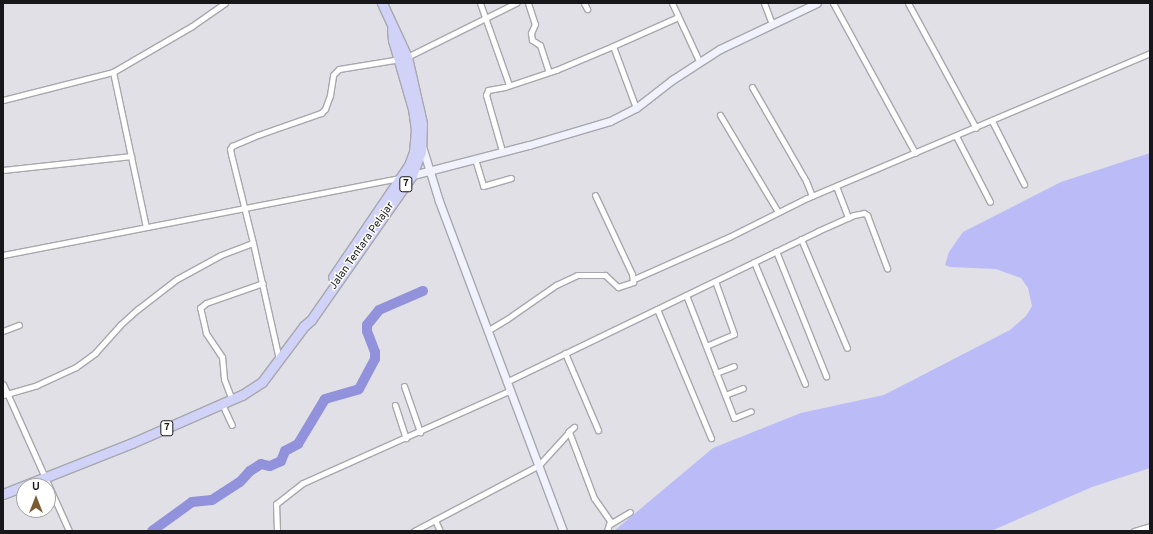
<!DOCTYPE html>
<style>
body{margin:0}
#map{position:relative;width:1153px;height:534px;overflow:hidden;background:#e0e0e6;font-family:Overpass,sans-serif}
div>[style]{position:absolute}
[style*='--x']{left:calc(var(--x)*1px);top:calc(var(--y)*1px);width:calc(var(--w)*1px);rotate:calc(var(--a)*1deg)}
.green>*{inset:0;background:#babbf7}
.river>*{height:10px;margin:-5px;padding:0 5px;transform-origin:5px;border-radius:5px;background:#9291dc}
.roads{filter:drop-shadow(1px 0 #a7a7ad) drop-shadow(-1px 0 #a7a7ad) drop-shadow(0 1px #a7a7ad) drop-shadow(0 -1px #a7a7ad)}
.street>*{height:5px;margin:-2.5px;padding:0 2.5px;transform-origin:2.5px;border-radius:2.5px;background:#fff}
.secondary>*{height:7px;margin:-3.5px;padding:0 3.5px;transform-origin:3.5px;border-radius:3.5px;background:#f1f2fd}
.highway>*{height:9px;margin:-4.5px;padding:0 4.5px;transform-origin:4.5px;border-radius:4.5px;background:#d1d2f8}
span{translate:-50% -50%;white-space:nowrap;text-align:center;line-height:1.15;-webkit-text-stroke:3px #fff;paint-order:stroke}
.shield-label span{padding:1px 3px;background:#fff;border:1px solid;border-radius:3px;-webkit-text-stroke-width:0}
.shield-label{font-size:10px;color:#171719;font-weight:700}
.street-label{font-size:11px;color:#171719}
.frame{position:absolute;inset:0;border:4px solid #171719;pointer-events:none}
.north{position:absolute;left:16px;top:478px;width:40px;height:40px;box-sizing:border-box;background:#fff;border:1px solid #a2a2a3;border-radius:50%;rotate:0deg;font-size:11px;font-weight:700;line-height:16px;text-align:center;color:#171719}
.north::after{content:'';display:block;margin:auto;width:14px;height:18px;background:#7b5c31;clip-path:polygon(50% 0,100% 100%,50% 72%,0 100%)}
</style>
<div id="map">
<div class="green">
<div style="clip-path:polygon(1150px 153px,1150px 468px,1092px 487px,991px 531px,614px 531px,713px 448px,801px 413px,884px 395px,1010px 330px,1026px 316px,1032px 306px,1028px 288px,1021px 278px,996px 269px,950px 267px,945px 265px,949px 252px,963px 232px,1061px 182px)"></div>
</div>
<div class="river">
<div style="--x:152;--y:531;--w:49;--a:-35.9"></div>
<div style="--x:192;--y:502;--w:20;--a:-6"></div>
<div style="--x:212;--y:500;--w:33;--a:-33"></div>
<div style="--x:240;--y:482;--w:15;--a:-48"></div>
<div style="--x:250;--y:471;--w:13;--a:-32"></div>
<div style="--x:261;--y:464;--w:9;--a:13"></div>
<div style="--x:270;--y:466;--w:12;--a:-24"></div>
<div style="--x:281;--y:461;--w:11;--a:-68"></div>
<div style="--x:285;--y:451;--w:15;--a:-28"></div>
<div style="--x:298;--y:444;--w:52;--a:-59"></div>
<div style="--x:325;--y:399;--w:35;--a:-16"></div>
<div style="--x:359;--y:389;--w:34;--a:-62"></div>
<div style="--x:375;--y:359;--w:7;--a:-90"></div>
<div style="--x:375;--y:352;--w:22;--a:-111"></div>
<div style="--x:367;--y:331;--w:6;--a:-90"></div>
<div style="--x:367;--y:325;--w:19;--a:-51"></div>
<div style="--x:379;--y:310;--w:48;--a:-23.4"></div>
</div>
<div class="roads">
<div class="street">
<div style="--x:480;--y:3;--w:87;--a:70.5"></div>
<div style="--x:528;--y:3;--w:22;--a:72"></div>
<div style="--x:535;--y:24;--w:10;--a:114"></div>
<div style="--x:531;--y:33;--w:7;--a:82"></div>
<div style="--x:532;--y:40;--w:9;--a:32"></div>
<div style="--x:540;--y:45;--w:28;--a:72"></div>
<div style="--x:584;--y:3;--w:7;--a:63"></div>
<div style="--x:672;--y:3;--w:64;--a:65"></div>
<div style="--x:764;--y:3;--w:22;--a:69"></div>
<div style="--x:833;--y:3;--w:171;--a:61.3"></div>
<div style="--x:908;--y:3;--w:142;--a:61.5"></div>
<div style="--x:407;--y:57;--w:122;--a:-26.4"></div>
<div style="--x:113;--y:72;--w:158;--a:78"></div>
<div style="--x:752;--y:87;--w:108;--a:60.1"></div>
<div style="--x:806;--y:181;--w:16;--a:68"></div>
<div style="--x:3;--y:100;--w:114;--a:-14.3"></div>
<div style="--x:113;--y:72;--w:91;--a:-30.2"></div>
<div style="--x:192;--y:26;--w:40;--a:-34.9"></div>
<div style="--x:636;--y:108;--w:66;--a:-110.4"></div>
<div style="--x:613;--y:46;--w:71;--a:-24"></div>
<div style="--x:720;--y:115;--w:113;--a:59.1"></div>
<div style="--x:992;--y:121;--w:71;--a:63.1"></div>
<div style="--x:956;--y:136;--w:74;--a:62.7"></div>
<div style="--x:502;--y:151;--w:58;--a:-105.9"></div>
<div style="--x:486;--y:95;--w:5;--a:-68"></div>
<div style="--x:488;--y:90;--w:17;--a:-10"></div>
<div style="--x:505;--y:87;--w:54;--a:-18.4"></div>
<div style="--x:556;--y:70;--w:62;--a:-22.8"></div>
<div style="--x:475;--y:159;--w:28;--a:73"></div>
<div style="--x:483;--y:186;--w:29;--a:-16"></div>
<div style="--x:3;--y:170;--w:129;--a:-6.2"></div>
<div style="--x:836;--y:186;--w:34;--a:69"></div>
<div style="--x:801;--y:239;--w:118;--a:67.1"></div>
<div style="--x:253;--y:243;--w:119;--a:77.4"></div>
<div style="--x:776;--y:251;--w:135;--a:68.2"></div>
<div style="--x:3;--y:255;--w:403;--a:-11"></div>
<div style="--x:754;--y:262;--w:132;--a:67.3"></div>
<div style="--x:634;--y:279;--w:104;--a:-23.9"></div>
<div style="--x:729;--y:237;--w:87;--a:-26.6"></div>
<div style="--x:807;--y:198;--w:372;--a:-22.9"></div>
<div style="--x:686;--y:295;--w:132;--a:68.7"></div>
<div style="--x:734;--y:418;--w:18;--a:-22"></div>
<div style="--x:657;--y:309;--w:140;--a:67.3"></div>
<div style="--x:3;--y:331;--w:17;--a:-21"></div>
<div style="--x:487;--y:331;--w:23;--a:-31"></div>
<div style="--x:507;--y:319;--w:60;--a:-34.8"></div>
<div style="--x:556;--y:285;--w:23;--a:-25"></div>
<div style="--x:577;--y:275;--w:28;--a:0"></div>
<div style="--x:605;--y:275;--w:18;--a:43"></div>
<div style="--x:618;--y:287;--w:16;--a:-18"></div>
<div style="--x:633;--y:282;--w:8;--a:-97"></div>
<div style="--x:632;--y:274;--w:87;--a:-115.1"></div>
<div style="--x:706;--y:346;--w:30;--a:-23"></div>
<div style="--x:734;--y:334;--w:56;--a:-109.7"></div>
<div style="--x:565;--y:353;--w:84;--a:66.8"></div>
<div style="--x:716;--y:373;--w:19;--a:-21"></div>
<div style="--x:506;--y:382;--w:347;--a:-25.8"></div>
<div style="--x:818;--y:231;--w:39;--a:-24"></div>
<div style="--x:854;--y:215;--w:10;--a:-11"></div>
<div style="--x:864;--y:213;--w:4;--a:34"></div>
<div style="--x:867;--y:215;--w:57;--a:69.3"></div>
<div style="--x:3;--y:384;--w:161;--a:65.8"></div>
<div style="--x:404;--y:386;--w:49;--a:70.8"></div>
<div style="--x:3;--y:395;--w:35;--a:-16"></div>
<div style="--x:37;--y:385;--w:43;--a:-24.8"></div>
<div style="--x:76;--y:367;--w:24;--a:-36"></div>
<div style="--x:95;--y:353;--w:38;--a:-48"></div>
<div style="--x:120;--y:325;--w:24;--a:-42"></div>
<div style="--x:138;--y:309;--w:49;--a:-37.6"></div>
<div style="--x:177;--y:279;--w:50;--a:-28.6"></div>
<div style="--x:221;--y:255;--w:34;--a:-21"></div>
<div style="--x:253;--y:243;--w:92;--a:-103.9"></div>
<div style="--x:231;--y:154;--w:5;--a:-101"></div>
<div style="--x:230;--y:149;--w:4;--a:-56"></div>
<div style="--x:232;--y:146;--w:28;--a:-23"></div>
<div style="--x:258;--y:135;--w:67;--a:-19.2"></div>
<div style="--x:321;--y:113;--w:6;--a:-45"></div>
<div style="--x:325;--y:109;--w:15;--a:-70"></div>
<div style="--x:330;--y:95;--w:20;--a:-81"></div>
<div style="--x:333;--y:75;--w:8;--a:-45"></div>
<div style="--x:339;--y:69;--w:62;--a:-9.3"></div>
<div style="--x:725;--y:395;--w:19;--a:-21"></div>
<div style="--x:232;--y:400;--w:22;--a:-111"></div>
<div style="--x:224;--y:379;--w:22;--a:-95"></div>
<div style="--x:222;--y:357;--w:29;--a:-124"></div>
<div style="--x:206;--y:333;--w:26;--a:-103"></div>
<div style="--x:200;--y:308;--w:8;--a:-40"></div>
<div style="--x:206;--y:303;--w:60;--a:-19.3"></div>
<div style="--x:222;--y:404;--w:23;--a:65"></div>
<div style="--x:395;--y:405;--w:35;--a:72"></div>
<div style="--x:568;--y:432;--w:8;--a:-40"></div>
<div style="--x:435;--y:520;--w:12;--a:66"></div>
<div style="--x:610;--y:524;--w:23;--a:-31"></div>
<div style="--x:277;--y:531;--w:27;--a:-92"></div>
<div style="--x:276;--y:504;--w:34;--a:-38"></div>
<div style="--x:303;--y:483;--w:226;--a:-24.1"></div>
<div style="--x:414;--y:531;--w:141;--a:-27.8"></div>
<div style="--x:539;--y:465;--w:45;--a:-47.7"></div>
<div style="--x:569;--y:432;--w:71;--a:69.3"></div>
<div style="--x:594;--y:498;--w:28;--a:55"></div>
<div style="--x:610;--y:521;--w:10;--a:107"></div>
<div style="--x:1134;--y:531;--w:17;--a:-17"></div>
</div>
<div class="secondary">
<div style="--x:422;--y:146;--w:58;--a:72.8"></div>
<div style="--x:439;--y:201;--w:353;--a:69.4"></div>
<div style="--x:409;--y:176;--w:124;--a:-14.5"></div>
<div style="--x:529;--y:145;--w:84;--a:-16.5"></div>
<div style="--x:610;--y:121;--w:29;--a:-27"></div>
<div style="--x:636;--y:108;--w:46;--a:-37.9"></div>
<div style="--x:672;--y:80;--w:57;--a:-32.9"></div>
<div style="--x:720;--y:49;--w:107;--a:-25.4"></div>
</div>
<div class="highway">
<div style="--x:333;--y:277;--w:135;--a:-55.8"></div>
<div style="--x:409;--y:165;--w:14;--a:-69"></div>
<div style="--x:414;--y:152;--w:22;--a:-85"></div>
<div style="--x:416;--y:130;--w:21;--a:-98"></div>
<div style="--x:413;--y:109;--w:72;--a:-106.2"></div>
<div style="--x:393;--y:40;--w:11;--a:-95"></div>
<div style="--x:3;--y:494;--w:139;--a:-21.6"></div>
<div style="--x:132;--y:443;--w:120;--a:-23.6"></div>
<div style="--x:242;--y:395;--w:24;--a:-33"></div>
<div style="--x:262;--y:382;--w:70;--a:-53.1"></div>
<div style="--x:304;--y:326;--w:9;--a:-41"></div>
<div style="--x:311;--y:320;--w:177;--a:-55.1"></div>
<div style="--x:412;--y:175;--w:25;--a:-69"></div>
<div style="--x:421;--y:152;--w:29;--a:-88"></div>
<div style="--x:422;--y:123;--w:68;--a:-102.8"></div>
<div style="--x:407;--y:57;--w:60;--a:-114.8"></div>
</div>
</div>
<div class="shield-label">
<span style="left:406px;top:184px">7</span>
<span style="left:167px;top:428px">7</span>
</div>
<div class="street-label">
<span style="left:362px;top:246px;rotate:-55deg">Jalan Tentara Pelajar</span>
</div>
<div class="frame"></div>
<div class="north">U</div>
</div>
